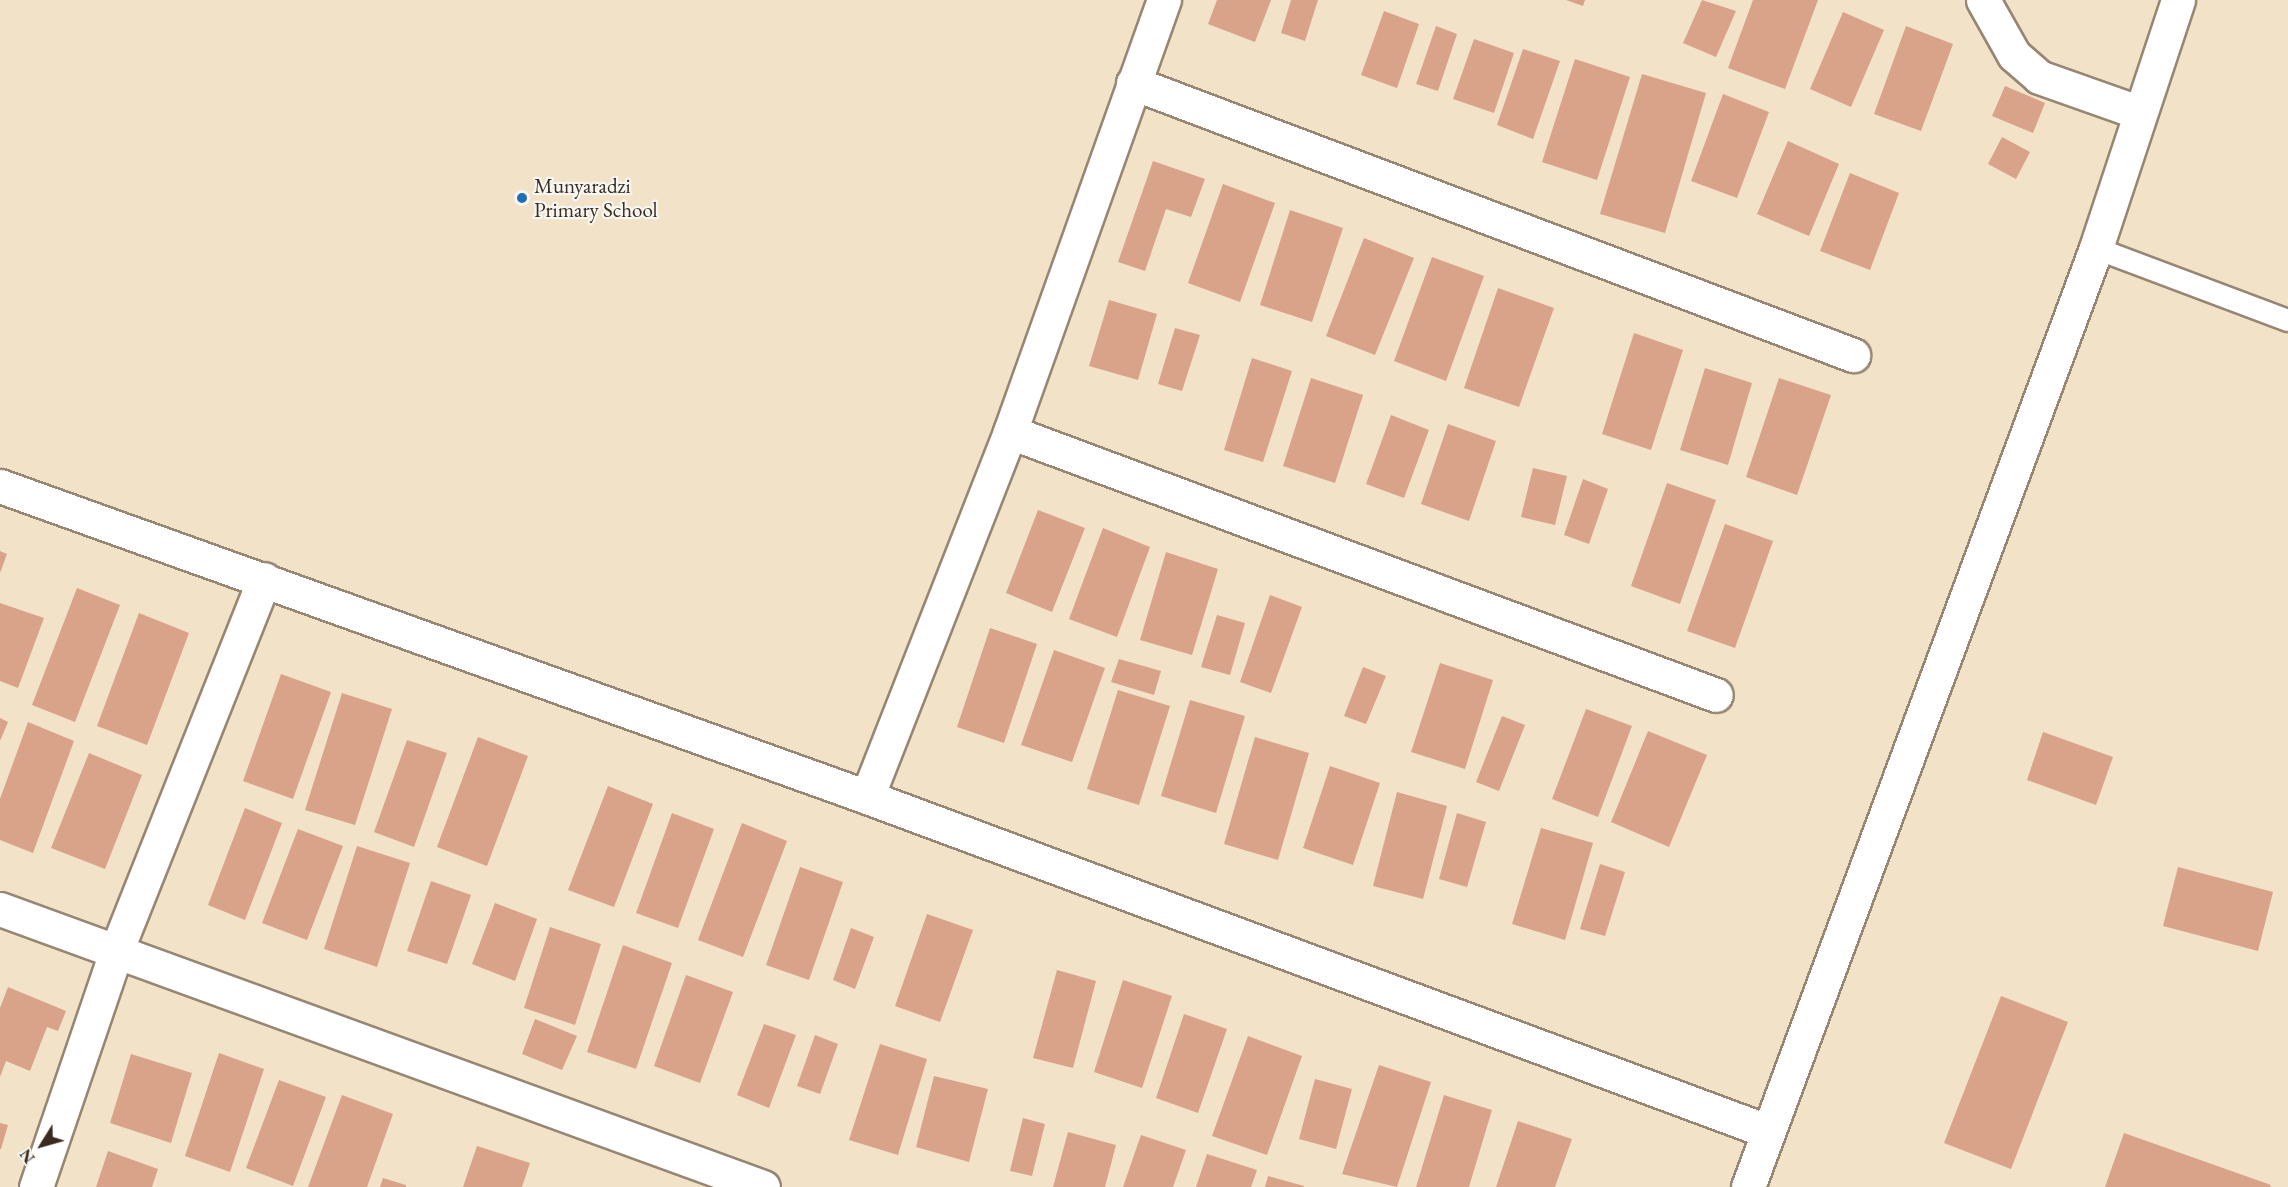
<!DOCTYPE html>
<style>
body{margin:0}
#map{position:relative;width:2288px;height:1187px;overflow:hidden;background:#f2e2c8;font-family:"EB Garamond",serif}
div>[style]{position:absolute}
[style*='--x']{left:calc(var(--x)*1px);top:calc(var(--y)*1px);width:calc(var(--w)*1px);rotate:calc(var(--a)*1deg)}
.building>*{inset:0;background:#d9a38a}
.roads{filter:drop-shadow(2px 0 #968673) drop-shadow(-2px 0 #968673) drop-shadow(0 2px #968673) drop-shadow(0 -2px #968673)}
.lane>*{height:21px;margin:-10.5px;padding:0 10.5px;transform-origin:10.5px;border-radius:10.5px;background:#fff}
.street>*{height:33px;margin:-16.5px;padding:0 16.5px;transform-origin:16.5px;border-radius:16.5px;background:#fff}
.dots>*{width:16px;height:16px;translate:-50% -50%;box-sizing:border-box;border:3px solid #f6f6f2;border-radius:50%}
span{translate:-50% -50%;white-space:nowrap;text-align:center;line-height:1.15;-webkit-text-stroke:4.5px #f6f6f2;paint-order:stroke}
.poi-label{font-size:21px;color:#3b2a1e}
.left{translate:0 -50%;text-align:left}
.north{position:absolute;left:12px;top:1115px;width:60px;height:60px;-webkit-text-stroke:4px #f6f6f2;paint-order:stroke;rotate:233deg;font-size:16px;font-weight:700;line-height:24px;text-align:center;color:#3b2a1e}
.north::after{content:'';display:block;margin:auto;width:21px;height:27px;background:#3b2a1e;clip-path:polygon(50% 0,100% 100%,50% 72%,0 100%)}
</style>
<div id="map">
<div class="building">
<div style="clip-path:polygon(1217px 0,1271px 0,1255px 42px,1208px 24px)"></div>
<div style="clip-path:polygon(1291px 0,1318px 0,1305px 41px,1281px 33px)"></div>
<div style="clip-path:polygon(1566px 0,1585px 0,1583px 6px)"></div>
<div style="clip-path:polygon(1702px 0,1736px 11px,1716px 57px,1683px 43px)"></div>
<div style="clip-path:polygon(1753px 0,1818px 0,1785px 89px,1728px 68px)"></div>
<div style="clip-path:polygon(1384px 11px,1419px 24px,1397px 88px,1361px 75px)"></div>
<div style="clip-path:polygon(1843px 12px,1884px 30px,1851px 107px,1810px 89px)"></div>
<div style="clip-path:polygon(1436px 26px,1457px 34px,1438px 91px,1416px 84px)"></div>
<div style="clip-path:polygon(1906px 26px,1953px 44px,1921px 131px,1874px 114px)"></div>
<div style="clip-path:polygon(1474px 39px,1514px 53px,1494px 113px,1453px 99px)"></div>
<div style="clip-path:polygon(1523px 49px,1560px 61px,1533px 139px,1497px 125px)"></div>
<div style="clip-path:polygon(1575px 59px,1630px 77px,1597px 180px,1542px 162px)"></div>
<div style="clip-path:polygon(1642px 74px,1706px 93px,1665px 233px,1600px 214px)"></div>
<div style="clip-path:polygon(2005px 86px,2045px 103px,2033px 133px,1992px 116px)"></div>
<div style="clip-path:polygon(1723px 94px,1769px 112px,1737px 198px,1691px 181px)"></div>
<div style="clip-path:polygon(2002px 137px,2030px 152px,2016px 179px,1988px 164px)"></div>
<div style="clip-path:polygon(1788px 141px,1839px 164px,1809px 236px,1757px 214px)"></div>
<div style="clip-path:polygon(1153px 161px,1205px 179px,1191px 217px,1166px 209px,1145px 271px,1118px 262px)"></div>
<div style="clip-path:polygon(1850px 173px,1899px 193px,1870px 270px,1820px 251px)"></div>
<div style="clip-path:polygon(1223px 184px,1275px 203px,1240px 302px,1188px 283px)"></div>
<div style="clip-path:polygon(1290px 210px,1343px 228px,1312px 322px,1260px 305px)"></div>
<div style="clip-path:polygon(1364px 238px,1414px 258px,1375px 355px,1326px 336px)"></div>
<div style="clip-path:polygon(1432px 257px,1484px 276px,1446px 381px,1394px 361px)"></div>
<div style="clip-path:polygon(1498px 288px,1554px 308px,1519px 407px,1464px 388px)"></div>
<div style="clip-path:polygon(1109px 300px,1157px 314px,1138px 380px,1089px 366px)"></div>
<div style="clip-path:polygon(1175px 328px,1200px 335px,1182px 391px,1158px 384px)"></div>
<div style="clip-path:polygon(1634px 333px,1683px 350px,1651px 450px,1602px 434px)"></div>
<div style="clip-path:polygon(1252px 358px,1292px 371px,1263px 462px,1224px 450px)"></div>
<div style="clip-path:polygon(1705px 368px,1752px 383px,1728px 465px,1680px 450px)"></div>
<div style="clip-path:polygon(1311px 378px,1363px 395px,1335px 483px,1283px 466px)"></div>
<div style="clip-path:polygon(1779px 378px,1831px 395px,1797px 495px,1746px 477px)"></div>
<div style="clip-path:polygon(1391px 415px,1429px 430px,1404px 498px,1366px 484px)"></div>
<div style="clip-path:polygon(1448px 424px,1496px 441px,1469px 521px,1421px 504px)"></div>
<div style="clip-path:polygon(1533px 468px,1567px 476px,1555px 525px,1521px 517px)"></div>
<div style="clip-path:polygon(1583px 479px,1608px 489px,1589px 544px,1564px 535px)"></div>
<div style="clip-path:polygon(1667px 483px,1716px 500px,1680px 604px,1631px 586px)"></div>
<div style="clip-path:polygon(1038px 510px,1085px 528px,1052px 612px,1006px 593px)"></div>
<div style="clip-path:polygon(1725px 524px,1773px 541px,1735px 648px,1687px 631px)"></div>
<div style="clip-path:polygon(1103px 528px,1150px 547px,1117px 637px,1069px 619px)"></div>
<div style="clip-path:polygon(0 551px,7px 554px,0 573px)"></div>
<div style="clip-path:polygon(1166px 552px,1218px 569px,1192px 655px,1140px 640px)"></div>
<div style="clip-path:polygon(77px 588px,120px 605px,75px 722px,32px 705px)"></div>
<div style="clip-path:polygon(1270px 595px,1302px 607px,1271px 693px,1240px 682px)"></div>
<div style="clip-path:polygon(0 603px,44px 618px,18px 688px,0 681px)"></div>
<div style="clip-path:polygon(139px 613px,189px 633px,147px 745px,97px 726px)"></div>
<div style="clip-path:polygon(1217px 615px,1245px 623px,1230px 675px,1201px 667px)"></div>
<div style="clip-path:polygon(990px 628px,1037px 644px,1004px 743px,957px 727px)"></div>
<div style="clip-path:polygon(1054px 650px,1105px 668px,1072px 762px,1021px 745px)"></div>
<div style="clip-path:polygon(1119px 659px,1161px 671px,1154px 695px,1111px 682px)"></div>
<div style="clip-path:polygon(1440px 663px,1493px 680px,1465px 769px,1411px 752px)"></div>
<div style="clip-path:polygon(1363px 667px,1386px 676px,1366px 724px,1344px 716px)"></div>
<div style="clip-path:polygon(281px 674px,331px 692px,293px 799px,243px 781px)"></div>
<div style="clip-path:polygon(1118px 690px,1170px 706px,1139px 805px,1087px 789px)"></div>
<div style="clip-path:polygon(342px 693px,392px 709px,355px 825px,305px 810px)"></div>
<div style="clip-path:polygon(1190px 700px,1245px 716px,1216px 813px,1161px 796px)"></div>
<div style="clip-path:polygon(1586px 709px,1632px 726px,1598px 817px,1552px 799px)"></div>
<div style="clip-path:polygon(1502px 716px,1525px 725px,1499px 791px,1476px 782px)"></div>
<div style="clip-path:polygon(0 718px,8px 722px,0 741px)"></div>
<div style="clip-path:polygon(28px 722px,74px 741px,33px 853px,0 840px,0 799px)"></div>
<div style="clip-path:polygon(1648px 731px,1707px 755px,1669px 847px,1611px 822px)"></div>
<div style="clip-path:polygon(2043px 732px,2113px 757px,2096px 805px,2027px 780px)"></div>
<div style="clip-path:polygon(478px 737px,528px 756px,487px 866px,437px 847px)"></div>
<div style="clip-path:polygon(1255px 737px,1309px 753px,1278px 860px,1224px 844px)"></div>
<div style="clip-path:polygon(407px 740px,447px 753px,414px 847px,374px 832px)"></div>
<div style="clip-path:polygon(89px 753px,142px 775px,105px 869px,51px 848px)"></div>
<div style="clip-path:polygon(1330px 766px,1380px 783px,1353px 865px,1303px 848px)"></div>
<div style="clip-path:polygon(608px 786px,653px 804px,614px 907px,568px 890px)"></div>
<div style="clip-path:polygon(1397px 792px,1447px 806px,1423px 899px,1373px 886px)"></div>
<div style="clip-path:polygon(245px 808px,282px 823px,245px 920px,208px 905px)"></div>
<div style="clip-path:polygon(672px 813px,714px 829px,678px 928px,636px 913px)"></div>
<div style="clip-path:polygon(1457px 813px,1486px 822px,1467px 887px,1439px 879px)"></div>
<div style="clip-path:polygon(742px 823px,787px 841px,743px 957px,698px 940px)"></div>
<div style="clip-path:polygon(1541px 828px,1593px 843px,1565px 940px,1512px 924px)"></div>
<div style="clip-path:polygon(298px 829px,343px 846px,307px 940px,262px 923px)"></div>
<div style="clip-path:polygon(357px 846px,410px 863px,377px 967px,324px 949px)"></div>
<div style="clip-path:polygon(1600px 864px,1625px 872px,1605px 936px,1580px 929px)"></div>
<div style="clip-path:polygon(800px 867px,843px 882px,809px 980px,766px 965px)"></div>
<div style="clip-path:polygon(2178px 867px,2273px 892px,2258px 951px,2163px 926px)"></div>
<div style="clip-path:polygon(431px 881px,471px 895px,447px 964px,407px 951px)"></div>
<div style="clip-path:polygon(495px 903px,537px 919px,515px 981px,472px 964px)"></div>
<div style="clip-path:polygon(927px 914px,973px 930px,940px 1022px,895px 1006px)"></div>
<div style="clip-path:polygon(550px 927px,601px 944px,575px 1025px,524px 1008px)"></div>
<div style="clip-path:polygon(851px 928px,874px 937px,855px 989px,833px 980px)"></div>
<div style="clip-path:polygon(623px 945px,672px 963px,636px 1069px,587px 1052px)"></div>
<div style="clip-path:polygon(1057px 970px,1096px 981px,1073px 1068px,1033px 1058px)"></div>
<div style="clip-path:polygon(686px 975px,733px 992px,700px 1083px,654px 1066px)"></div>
<div style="clip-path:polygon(1123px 980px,1172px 996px,1142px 1088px,1094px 1072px)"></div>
<div style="clip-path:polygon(8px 987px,66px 1011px,58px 1031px,47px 1027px,30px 1071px,6px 1061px,0 1077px,0 1008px)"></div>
<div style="clip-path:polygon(2001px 996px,2068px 1022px,2011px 1169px,1944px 1143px)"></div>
<div style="clip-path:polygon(1184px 1014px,1227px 1029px,1198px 1113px,1156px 1098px)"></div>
<div style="clip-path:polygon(535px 1019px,577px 1036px,562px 1070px,522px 1054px)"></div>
<div style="clip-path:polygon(764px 1024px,796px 1035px,769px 1108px,737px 1095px)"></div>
<div style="clip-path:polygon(815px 1035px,838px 1044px,820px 1094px,797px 1086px)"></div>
<div style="clip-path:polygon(1248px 1036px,1302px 1056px,1267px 1155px,1212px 1136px)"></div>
<div style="clip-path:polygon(880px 1044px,927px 1059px,898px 1155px,849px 1140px)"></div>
<div style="clip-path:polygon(219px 1053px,264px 1069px,230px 1172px,185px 1156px)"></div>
<div style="clip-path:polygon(131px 1054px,192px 1073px,171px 1143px,110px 1123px)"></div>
<div style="clip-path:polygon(1379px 1065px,1431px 1082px,1397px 1187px,1342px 1174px)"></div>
<div style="clip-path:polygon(934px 1076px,988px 1089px,969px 1162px,916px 1147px)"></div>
<div style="clip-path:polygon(1315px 1079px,1352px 1089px,1336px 1149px,1299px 1139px)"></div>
<div style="clip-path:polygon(279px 1080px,326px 1097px,293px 1186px,246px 1168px)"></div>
<div style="clip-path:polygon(342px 1095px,393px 1114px,367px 1187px,308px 1187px)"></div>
<div style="clip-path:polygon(1444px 1095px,1492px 1110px,1469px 1187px,1416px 1187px)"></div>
<div style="clip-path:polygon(1023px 1118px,1045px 1124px,1032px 1176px,1010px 1171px)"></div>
<div style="clip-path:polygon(1518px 1121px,1572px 1139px,1555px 1187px,1496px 1187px)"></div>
<div style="clip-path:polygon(0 1123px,8px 1125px,1px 1149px,0 1149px)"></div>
<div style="clip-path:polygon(1068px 1132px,1116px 1145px,1105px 1187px,1053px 1187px)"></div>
<div style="clip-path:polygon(2124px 1133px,2271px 1185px,2270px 1187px,2105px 1187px)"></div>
<div style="clip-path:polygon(1141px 1135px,1186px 1150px,1173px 1187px,1123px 1187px)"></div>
<div style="clip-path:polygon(477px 1146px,530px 1163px,522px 1187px,463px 1187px)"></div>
<div style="clip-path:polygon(108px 1151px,158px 1169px,152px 1187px,96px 1187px)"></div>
<div style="clip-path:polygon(1207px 1154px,1257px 1170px,1251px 1187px,1196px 1187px)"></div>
<div style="clip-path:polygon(1268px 1176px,1304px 1186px,1304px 1187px,1265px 1187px)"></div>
<div style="clip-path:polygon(383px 1178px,406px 1185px,406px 1187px,380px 1187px)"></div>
</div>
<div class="roads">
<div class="lane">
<div style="--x:2096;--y:248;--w:205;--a:20.6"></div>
</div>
<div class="street">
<div style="--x:1983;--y:0;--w:63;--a:60.6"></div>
<div style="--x:2014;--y:55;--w:33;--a:41"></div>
<div style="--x:2039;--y:77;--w:105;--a:19.5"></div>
<div style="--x:1133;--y:83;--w:770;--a:20.7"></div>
<div style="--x:1010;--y:432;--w:753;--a:20.43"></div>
<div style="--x:0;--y:486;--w:921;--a:19.73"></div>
<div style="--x:867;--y:797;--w:960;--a:20.36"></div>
<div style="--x:867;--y:797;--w:392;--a:-68.6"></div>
<div style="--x:1010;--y:432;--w:459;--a:-70.4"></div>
<div style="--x:0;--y:909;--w:812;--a:20.02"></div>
<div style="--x:36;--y:1187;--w:251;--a:-71.2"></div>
<div style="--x:117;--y:949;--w:398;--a:-68.3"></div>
<div style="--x:1748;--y:1187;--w:1001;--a:-69.66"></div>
<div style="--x:2096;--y:248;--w:261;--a:-71.7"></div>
</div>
</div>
<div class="dots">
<div style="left:522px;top:198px;background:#1f6fb2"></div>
</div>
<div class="poi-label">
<span class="left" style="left:534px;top:198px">Munyaradzi<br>Primary School</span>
</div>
<div class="north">N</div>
</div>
